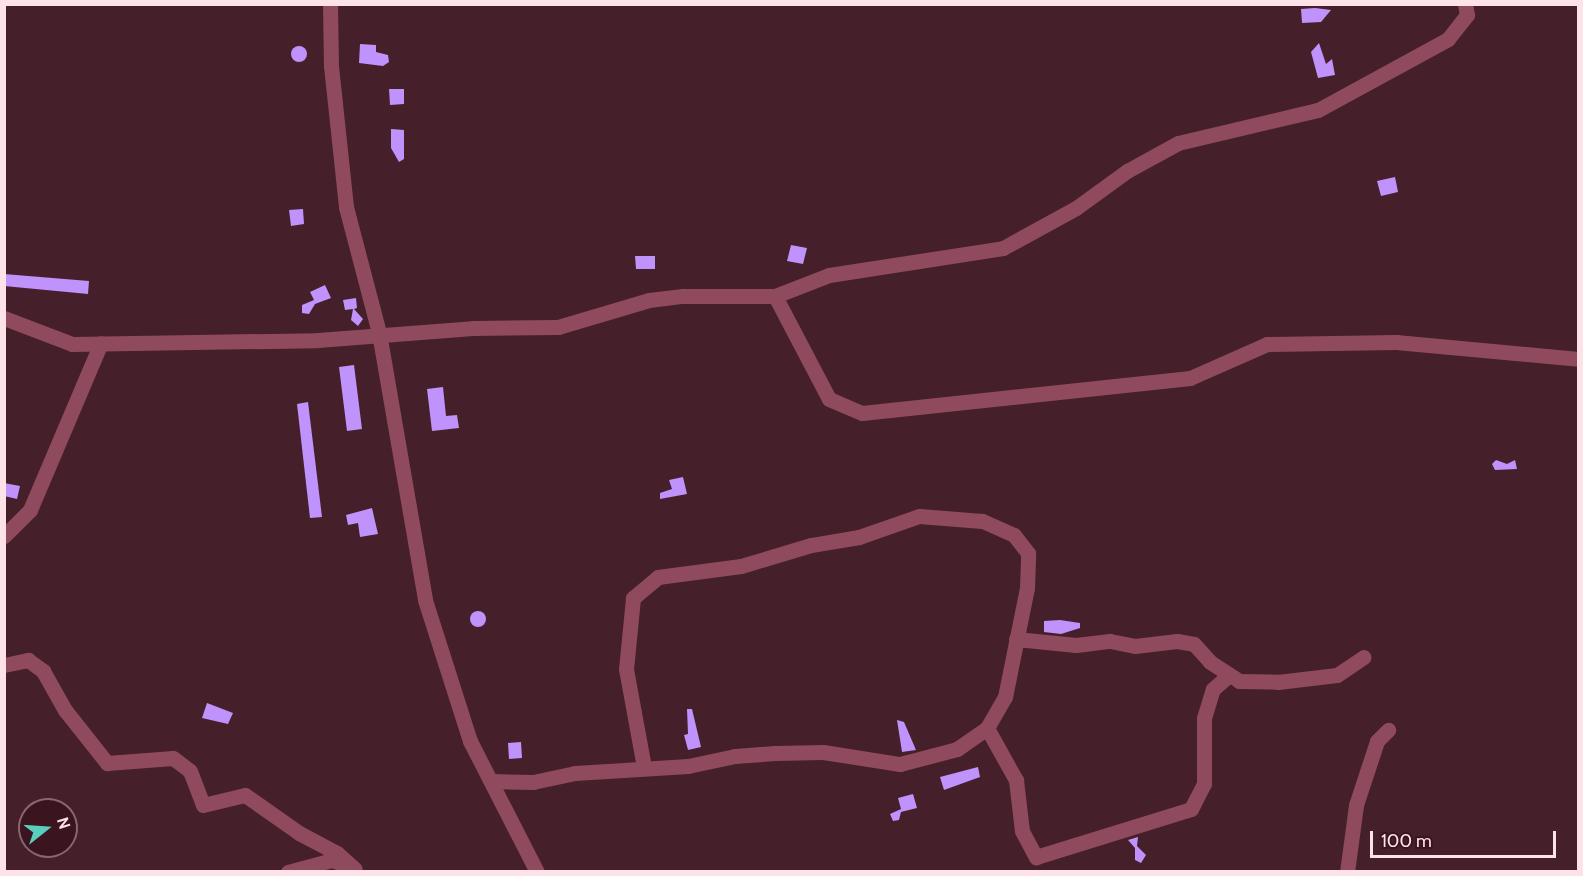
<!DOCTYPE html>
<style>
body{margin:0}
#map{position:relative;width:1583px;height:876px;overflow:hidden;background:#451f2a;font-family:Cabin,sans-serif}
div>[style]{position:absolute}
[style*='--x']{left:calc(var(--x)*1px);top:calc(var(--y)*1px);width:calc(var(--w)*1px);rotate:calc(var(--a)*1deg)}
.building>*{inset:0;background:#c092fb}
.round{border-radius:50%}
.minor>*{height:15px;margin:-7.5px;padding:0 7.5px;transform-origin:7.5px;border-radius:7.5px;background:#904a5e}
span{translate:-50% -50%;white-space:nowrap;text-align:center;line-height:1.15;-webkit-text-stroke:6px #3a1520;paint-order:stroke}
.frame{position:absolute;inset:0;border:6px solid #fde2e8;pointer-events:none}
.north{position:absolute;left:18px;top:798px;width:60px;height:60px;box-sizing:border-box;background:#3a1520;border:2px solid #886770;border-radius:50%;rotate:73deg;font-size:16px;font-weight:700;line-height:24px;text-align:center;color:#fde2e8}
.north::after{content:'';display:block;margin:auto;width:21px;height:27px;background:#59cebe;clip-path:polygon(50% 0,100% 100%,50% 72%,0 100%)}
.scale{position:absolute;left:1370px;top:831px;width:186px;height:27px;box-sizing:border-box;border:3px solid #fde2e8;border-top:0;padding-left:8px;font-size:18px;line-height:21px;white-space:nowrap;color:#fde2e8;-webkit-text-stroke:4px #3a1520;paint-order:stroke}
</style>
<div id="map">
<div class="building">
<div style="clip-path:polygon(1301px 9px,1315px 8px,1331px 10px,1321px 22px,1302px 23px)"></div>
<div style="clip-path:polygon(1319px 43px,1326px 64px,1332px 59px,1335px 75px,1318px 78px,1311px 52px)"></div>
<div style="clip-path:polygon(360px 44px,376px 45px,376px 52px,388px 55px,389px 62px,383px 66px,359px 63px)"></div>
<div class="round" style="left:291px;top:46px;width:16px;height:16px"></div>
<div style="clip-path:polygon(389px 89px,404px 89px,404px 104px,390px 105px)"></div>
<div style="clip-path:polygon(391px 129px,404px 130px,404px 159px,399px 162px,391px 148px)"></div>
<div style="clip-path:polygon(1395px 177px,1398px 192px,1381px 196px,1377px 181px)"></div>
<div style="clip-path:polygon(303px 209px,304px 224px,291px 226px,289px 210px)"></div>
<div style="clip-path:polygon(791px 245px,807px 248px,803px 264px,787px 261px)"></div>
<div style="clip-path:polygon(635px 256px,655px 256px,655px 269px,636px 269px)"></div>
<div style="clip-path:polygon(4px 274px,89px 281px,88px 294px,4px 286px)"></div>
<div style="clip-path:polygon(325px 285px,331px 298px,315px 304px,309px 314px,302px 313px,302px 305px,314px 300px,310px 292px)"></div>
<div style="clip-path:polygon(356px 298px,357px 308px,354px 309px,363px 319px,358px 326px,351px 320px,353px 309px,345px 310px,343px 300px)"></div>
<div style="clip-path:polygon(354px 365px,362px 429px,347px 431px,339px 367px)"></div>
<div style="clip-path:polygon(443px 387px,446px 416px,457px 415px,459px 428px,432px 431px,427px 389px)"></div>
<div style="clip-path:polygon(308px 402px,322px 517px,310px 518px,297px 404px)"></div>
<div style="clip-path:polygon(1496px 460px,1507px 464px,1515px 460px,1517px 469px,1495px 470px,1492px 464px)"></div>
<div style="clip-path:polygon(683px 477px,687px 494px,660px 499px,660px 493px,672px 489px,669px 480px)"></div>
<div style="clip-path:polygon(4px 483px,20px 486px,17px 499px,4px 496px)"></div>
<div style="clip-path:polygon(372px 508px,378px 534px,360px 537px,358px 523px,348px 525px,346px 515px)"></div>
<div class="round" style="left:470px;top:611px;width:16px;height:16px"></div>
<div style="clip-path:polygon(1060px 620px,1080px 623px,1080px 628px,1061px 634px,1044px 632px,1044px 621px)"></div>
<div style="clip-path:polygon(207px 703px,233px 713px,228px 724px,202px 718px)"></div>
<div style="clip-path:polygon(687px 709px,692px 709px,701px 747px,688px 750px,684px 735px,688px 734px)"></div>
<div style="clip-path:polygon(897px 720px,904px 722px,916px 750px,902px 752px)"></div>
<div style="clip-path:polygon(521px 742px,522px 758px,509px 759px,508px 743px)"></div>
<div style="clip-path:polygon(978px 767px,980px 777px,944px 790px,940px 777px)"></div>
<div style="clip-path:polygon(913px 794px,917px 808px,901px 812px,899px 820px,893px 821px,890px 814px,901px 809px,898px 798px)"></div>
<div style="clip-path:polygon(1138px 837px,1137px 846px,1146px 855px,1141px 863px,1135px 860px,1135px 848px,1128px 840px)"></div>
</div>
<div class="minor">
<div style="--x:330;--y:4;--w:62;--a:89.1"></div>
<div style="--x:331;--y:66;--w:142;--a:83.9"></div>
<div style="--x:346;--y:207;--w:130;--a:75.3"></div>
<div style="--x:379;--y:333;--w:271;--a:80.2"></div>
<div style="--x:425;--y:600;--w:148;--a:72.3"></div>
<div style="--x:470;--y:741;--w:147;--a:62.9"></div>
<div style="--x:775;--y:296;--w:116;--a:62.3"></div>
<div style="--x:829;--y:399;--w:36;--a:23"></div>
<div style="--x:862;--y:413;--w:330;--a:-6.1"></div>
<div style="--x:1190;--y:378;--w:84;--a:-23.8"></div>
<div style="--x:1267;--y:344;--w:129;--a:-0.9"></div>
<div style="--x:1396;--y:342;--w:183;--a:5.3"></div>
<div style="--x:4;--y:318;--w:73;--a:20.9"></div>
<div style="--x:72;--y:344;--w:246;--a:-0.9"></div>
<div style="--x:318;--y:340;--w:155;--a:-4.4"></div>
<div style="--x:473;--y:328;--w:85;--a:-0.7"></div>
<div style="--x:558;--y:327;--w:95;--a:-16.5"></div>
<div style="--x:649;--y:300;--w:34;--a:-7"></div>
<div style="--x:683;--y:296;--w:92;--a:0"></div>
<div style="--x:775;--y:296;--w:58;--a:-21.3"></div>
<div style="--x:829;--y:275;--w:176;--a:-8.8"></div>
<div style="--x:1003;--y:248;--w:83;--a:-28.7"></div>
<div style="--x:1076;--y:208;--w:63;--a:-36"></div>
<div style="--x:1127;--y:171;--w:58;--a:-28.8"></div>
<div style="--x:1178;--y:143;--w:144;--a:-13.3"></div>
<div style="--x:1318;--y:110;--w:148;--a:-28.6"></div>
<div style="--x:1448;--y:39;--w:31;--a:-52"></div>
<div style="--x:1467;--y:15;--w:11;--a:-100"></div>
<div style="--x:4;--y:536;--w:37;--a:-45"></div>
<div style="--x:30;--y:510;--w:181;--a:-67"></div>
<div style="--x:1016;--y:639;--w:60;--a:5.7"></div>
<div style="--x:1076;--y:645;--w:34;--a:-7"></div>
<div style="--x:1110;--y:641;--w:25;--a:11"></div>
<div style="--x:1135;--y:646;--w:42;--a:-6.8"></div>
<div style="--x:1177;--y:641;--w:17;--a:10"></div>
<div style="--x:1194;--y:644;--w:24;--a:48"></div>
<div style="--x:1210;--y:662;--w:35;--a:33"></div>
<div style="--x:1239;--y:681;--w:39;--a:1"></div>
<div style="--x:1278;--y:682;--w:59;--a:-6.8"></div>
<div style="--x:1337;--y:675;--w:32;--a:-34"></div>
<div style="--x:4;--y:665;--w:25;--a:-12"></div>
<div style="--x:28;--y:660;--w:19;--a:36"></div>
<div style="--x:43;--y:671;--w:45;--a:60.6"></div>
<div style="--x:65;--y:710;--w:68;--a:51.6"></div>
<div style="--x:107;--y:763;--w:66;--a:-4.3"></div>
<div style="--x:173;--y:758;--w:21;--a:37"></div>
<div style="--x:190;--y:771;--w:36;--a:69"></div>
<div style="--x:203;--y:805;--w:43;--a:-13.4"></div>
<div style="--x:245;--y:795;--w:66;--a:35.1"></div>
<div style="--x:299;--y:833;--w:43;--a:27.8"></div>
<div style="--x:337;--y:853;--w:24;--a:42"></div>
<div style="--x:987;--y:728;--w:60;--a:60.9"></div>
<div style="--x:1016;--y:780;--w:51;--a:83.3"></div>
<div style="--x:1022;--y:831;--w:30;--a:62"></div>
<div style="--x:1036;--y:857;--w:162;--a:-17.2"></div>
<div style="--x:1191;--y:809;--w:28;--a:-63"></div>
<div style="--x:1204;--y:784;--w:66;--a:-90"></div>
<div style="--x:1204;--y:718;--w:30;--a:-73"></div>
<div style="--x:1213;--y:689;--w:21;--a:-41"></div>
<div style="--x:491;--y:781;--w:42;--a:1.4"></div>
<div style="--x:533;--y:782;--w:43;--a:-12.1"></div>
<div style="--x:575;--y:773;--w:113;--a:-3.5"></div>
<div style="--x:688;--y:766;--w:48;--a:-12"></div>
<div style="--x:735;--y:756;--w:40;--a:-4.3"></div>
<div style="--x:775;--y:753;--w:48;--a:-1.2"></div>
<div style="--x:823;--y:752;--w:78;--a:8.9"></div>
<div style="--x:900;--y:764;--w:59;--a:-14.7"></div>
<div style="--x:957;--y:749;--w:37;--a:-35"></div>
<div style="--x:987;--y:728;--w:36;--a:-60"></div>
<div style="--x:1005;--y:697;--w:111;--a:-78.6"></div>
<div style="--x:1027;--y:588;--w:35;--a:-88"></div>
<div style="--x:1028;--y:553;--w:23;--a:-128"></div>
<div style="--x:1014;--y:535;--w:35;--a:-156"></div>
<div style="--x:982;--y:521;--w:63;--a:-175.5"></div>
<div style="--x:919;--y:516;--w:64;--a:160.7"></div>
<div style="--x:859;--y:537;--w:49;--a:170.5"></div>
<div style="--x:811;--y:545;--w:73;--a:163.3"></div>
<div style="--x:741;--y:566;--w:84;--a:172.5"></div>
<div style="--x:658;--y:577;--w:33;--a:140"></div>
<div style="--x:633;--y:598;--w:71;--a:95.6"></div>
<div style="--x:626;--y:669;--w:100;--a:79.6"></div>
<div style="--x:288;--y:872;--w:46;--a:-15.3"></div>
<div style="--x:332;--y:860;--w:17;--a:21"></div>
<div style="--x:1347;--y:872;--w:68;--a:-82.3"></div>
<div style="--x:1356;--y:805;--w:67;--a:-71.8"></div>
<div style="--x:1377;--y:741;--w:16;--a:-45"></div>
</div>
<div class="frame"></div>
<div class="north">N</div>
<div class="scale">100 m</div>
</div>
